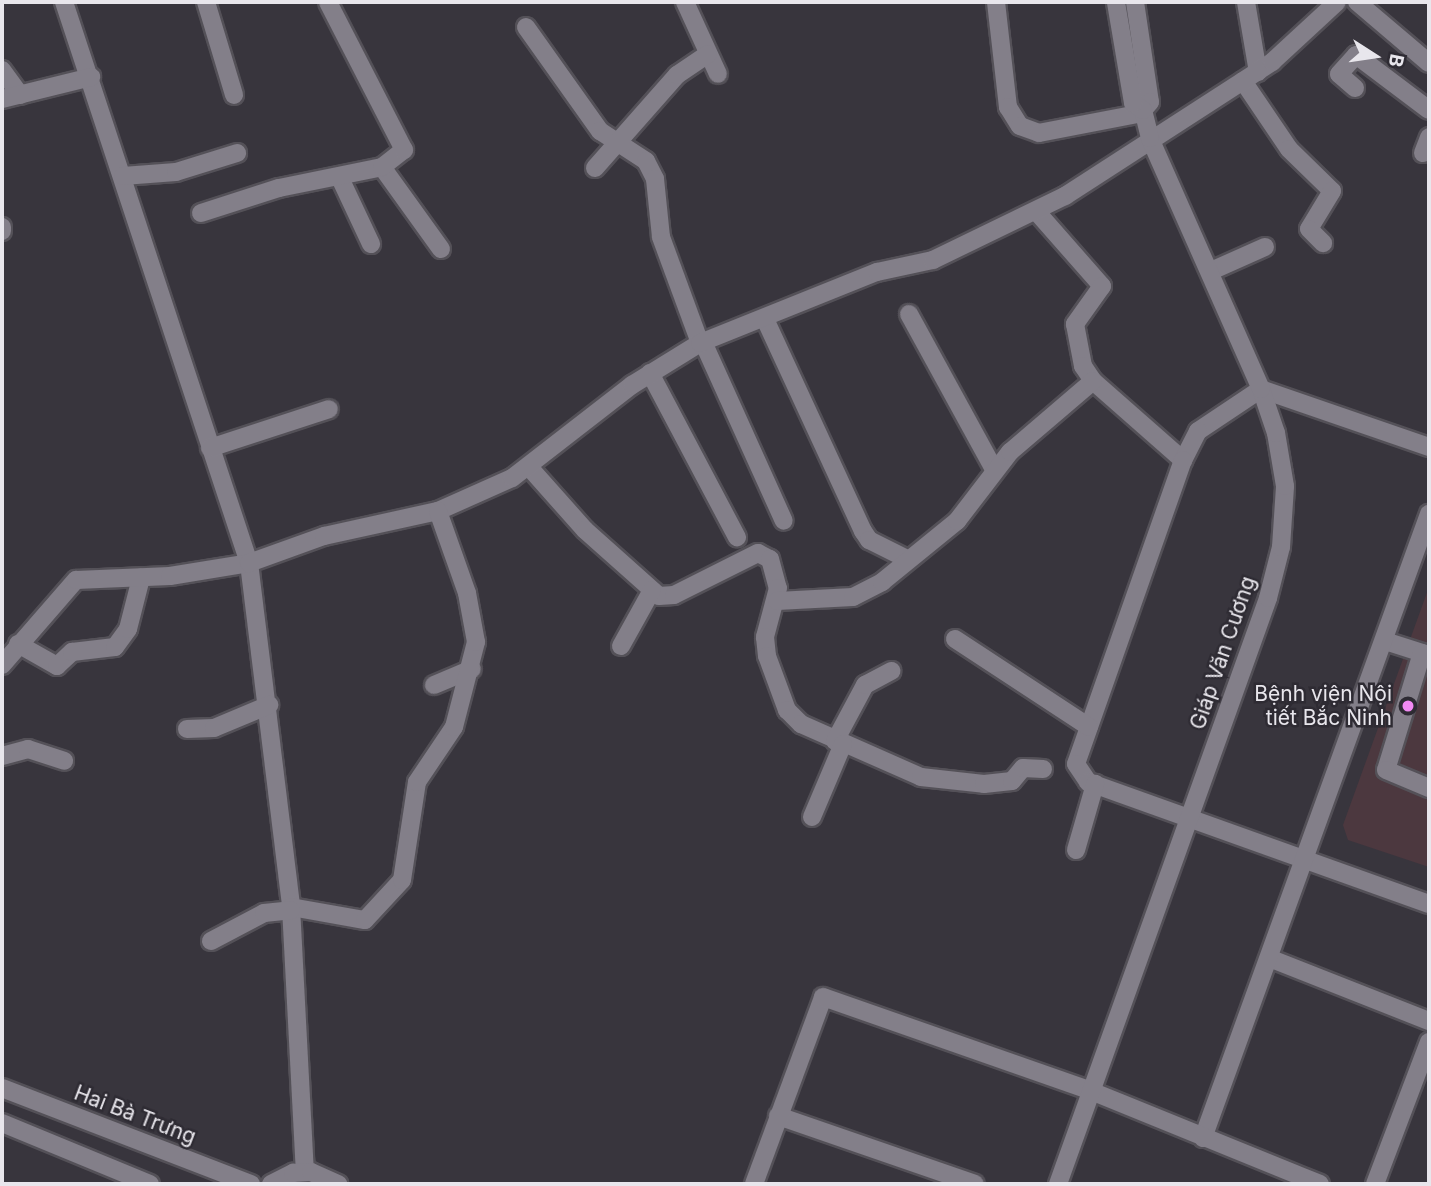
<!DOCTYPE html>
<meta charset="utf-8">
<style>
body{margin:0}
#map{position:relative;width:1431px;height:1186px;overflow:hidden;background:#38353d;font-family:Inter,sans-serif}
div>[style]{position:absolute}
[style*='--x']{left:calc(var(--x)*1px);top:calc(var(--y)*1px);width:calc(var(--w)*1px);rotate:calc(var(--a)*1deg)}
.medical>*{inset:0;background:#4c383f}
.roads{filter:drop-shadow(2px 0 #545158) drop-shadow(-2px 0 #545158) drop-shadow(0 2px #545158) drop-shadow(0 -2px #545158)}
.minor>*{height:18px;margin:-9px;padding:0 9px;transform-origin:9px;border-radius:9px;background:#837f89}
.dots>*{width:19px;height:19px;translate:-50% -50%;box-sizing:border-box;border:4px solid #2e2b33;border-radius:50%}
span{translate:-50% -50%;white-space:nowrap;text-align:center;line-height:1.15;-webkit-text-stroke:5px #2e2b33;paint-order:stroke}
.street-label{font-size:21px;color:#e8e6ec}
.poi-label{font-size:21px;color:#e8e6ec}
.right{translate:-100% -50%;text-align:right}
.frame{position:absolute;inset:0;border:4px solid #e8e6ec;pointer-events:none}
.north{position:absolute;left:1340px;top:21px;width:70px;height:70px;-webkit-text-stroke:5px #2e2b33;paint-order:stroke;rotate:102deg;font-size:19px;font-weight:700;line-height:28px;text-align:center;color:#e8e6ec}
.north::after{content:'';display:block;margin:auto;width:24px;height:32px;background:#e8e6ec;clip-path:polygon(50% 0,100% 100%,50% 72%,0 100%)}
</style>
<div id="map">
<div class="medical">
<div style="clip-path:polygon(1429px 587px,1429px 867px,1348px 840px,1343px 825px)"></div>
</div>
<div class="roads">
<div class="minor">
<div style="--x:64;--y:2;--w:591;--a:71.75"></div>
<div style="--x:249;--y:563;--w:347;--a:83"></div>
<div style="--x:291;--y:907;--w:265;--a:87"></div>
<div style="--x:206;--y:2;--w:97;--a:73.2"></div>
<div style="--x:685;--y:2;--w:79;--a:65.4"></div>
<div style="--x:996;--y:2;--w:106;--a:83.5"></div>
<div style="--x:1008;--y:107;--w:22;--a:58"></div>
<div style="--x:1020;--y:126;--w:20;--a:20"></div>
<div style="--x:1039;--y:133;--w:106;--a:-10.9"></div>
<div style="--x:1135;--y:2;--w:101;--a:81.5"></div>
<div style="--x:1150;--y:102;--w:11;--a:131"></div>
<div style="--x:1246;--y:2;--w:71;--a:80.3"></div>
<div style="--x:1357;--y:2;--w:94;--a:40.3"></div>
<div style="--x:526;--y:27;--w:128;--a:54.6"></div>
<div style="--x:600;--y:131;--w:55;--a:33.1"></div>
<div style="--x:646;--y:161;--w:20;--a:63"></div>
<div style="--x:655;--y:179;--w:58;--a:84.1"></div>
<div style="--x:661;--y:237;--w:113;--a:69.8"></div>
<div style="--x:2;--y:70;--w:31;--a:54"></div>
<div style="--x:1243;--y:81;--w:82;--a:55.9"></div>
<div style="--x:1289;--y:149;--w:60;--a:44.3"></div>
<div style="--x:1332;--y:191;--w:44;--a:121.2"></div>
<div style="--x:1309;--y:229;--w:20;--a:45"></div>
<div style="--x:1355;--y:88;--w:21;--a:-139"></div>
<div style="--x:1339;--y:74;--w:25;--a:-48"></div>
<div style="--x:1356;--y:55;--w:91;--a:37"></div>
<div style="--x:2;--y:99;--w:92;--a:-13.9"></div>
<div style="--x:1423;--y:153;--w:17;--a:-69"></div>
<div style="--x:382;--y:167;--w:101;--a:54.3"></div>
<div style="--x:595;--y:168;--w:124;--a:-48.6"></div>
<div style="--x:677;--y:75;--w:37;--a:-34"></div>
<div style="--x:123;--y:176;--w:53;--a:-4.3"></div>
<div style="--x:176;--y:172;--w:64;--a:-17.3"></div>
<div style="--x:340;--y:178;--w:73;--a:64.8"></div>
<div style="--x:1036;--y:211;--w:100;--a:48.7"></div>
<div style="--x:1102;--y:286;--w:47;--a:125.4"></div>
<div style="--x:1075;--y:324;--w:43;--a:79.2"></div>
<div style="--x:1083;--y:366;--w:18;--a:56"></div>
<div style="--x:1093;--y:381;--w:120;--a:41.3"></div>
<div style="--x:201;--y:213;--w:82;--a:-17.8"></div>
<div style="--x:279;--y:188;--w:105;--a:-11.5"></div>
<div style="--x:382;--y:167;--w:28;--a:-38"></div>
<div style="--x:404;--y:150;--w:166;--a:-117.2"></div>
<div style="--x:2;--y:227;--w:4;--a:90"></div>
<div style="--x:1211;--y:271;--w:59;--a:-24"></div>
<div style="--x:909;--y:314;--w:177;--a:61.3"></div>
<div style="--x:765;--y:319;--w:234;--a:65.2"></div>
<div style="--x:863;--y:531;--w:11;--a:56"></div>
<div style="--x:869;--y:540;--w:42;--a:26.6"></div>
<div style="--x:703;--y:342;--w:196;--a:65.7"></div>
<div style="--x:650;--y:373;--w:186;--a:62.1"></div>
<div style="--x:1429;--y:447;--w:178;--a:-161"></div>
<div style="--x:1261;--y:389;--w:76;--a:146.3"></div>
<div style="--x:1198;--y:431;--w:33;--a:117"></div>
<div style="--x:1183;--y:460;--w:322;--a:109.4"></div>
<div style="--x:1076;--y:764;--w:22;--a:56"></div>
<div style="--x:1088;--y:782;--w:362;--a:19.7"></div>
<div style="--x:210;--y:448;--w:125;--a:-18.1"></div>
<div style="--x:529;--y:467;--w:84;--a:48.4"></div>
<div style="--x:585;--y:530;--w:99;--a:41.7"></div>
<div style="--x:659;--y:596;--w:15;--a:-4"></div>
<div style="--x:674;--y:595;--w:94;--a:-26.6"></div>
<div style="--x:758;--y:553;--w:13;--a:27"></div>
<div style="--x:770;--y:559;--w:30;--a:75"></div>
<div style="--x:778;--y:588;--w:51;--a:104.9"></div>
<div style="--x:765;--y:637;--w:19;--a:84"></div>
<div style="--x:767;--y:656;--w:58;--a:69.7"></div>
<div style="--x:787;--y:710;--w:20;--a:45"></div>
<div style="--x:801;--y:724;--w:131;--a:23.8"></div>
<div style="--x:921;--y:777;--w:63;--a:6.3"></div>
<div style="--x:984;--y:784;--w:28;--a:-6"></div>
<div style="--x:1012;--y:781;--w:17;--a:-50"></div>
<div style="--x:1023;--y:768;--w:20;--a:3"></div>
<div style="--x:777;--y:601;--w:76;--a:-3"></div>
<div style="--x:853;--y:597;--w:33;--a:-27"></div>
<div style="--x:882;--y:582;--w:97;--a:-39.1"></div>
<div style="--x:957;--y:521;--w:87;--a:-52.5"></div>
<div style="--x:1010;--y:452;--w:109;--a:-40.5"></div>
<div style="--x:955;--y:639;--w:160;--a:33.3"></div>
<div style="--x:1385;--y:641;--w:46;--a:17.7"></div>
<div style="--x:18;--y:644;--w:45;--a:29.4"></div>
<div style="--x:57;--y:666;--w:21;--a:-43"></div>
<div style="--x:72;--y:652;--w:43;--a:-6.6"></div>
<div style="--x:115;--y:647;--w:22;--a:-54"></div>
<div style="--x:128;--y:629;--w:53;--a:-75.7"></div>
<div style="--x:621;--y:646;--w:64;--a:-61"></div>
<div style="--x:1422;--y:653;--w:122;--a:107.1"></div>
<div style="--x:1386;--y:770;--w:47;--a:22.7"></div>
<div style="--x:2;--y:665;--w:113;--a:-49"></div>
<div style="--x:76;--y:580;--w:94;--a:-2.4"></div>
<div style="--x:170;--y:576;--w:80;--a:-9.3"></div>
<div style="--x:249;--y:563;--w:80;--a:-19.8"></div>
<div style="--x:324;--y:536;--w:117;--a:-12.4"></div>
<div style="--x:438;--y:511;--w:81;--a:-24"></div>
<div style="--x:512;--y:478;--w:152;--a:-37.8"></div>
<div style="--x:632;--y:385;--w:80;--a:-31.7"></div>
<div style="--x:700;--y:343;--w:191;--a:-21.9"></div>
<div style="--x:877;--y:272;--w:57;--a:-12.1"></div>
<div style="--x:933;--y:260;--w:147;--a:-25.9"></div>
<div style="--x:1065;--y:196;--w:247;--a:-32.9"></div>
<div style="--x:1272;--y:62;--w:88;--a:-42.7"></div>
<div style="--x:434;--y:685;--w:41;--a:-22.8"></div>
<div style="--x:187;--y:729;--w:27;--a:-2"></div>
<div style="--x:214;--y:728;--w:60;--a:-22.7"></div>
<div style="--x:835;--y:741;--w:64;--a:-61.8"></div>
<div style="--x:865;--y:685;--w:30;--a:-28"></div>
<div style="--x:2;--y:756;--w:27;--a:-15"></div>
<div style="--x:28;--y:749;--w:38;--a:18"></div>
<div style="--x:812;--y:817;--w:79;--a:-67"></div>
<div style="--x:1076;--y:850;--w:69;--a:-73.9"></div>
<div style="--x:291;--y:907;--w:75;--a:10"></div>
<div style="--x:365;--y:920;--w:54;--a:-47.2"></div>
<div style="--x:402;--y:880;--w:99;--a:-81.3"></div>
<div style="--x:417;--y:782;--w:66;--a:-56.1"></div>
<div style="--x:454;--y:727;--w:88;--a:-75.5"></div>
<div style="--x:476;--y:642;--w:50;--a:-100.4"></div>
<div style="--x:467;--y:593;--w:87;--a:-109.5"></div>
<div style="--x:211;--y:941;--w:60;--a:-27.8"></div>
<div style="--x:264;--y:913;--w:27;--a:-6"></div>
<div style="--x:1269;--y:958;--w:172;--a:21.5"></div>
<div style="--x:2;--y:1088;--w:267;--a:21.1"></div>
<div style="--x:778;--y:1116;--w:208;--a:19"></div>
<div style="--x:2;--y:1123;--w:160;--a:22.4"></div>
<div style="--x:1203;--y:1138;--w:664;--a:-70.09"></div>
<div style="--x:271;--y:1184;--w:25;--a:-27"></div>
<div style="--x:293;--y:1173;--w:18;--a:-3"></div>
<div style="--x:311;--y:1172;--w:30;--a:24"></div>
<div style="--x:754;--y:1184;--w:199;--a:-69.7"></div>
<div style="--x:823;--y:997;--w:284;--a:19.3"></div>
<div style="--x:1091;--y:1091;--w:247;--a:22.1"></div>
<div style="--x:1058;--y:1184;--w:622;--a:-70.28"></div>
<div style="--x:1268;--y:598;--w:53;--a:-75.7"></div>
<div style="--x:1281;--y:547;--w:61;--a:-86.2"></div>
<div style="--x:1285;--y:486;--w:54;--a:-99.6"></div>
<div style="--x:1276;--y:433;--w:46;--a:-108.8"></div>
<div style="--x:1261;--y:389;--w:274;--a:-113.9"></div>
<div style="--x:1150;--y:138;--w:29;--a:-104"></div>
<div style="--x:1143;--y:110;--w:12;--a:-145"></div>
<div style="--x:1133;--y:103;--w:102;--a:-99.6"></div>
<div style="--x:1375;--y:1184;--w:152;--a:-69.2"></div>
</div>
</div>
<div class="dots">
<div style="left:1408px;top:706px;background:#f28af3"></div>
</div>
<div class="street-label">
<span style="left:1223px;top:653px;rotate:-71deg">Giáp Văn Cương</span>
<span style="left:135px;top:1115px;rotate:21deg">Hai Bà Trưng</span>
</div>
<div class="poi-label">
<span class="right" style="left:1392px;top:706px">Bệnh viện Nội<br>tiết Bắc Ninh</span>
</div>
<div class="frame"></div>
<div class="north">B</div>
</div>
